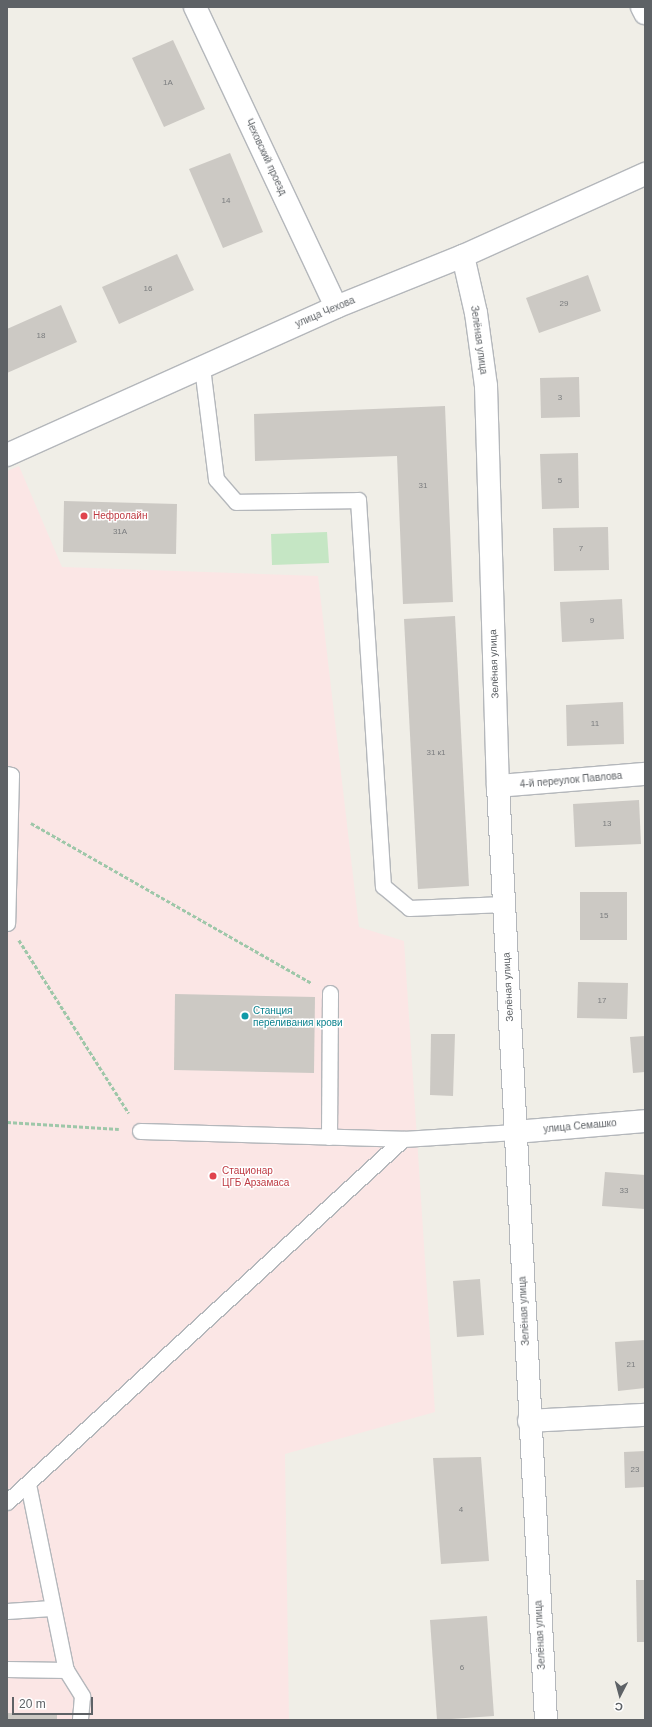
<!DOCTYPE html>
<meta charset="utf-8">
<style>
body{margin:0}
#map{position:relative;width:652px;height:1727px;overflow:hidden;background:#f0eee7;font-family:Helvetica,sans-serif}
div>[style]{position:absolute}
[style*='--x']{left:calc(var(--x)*1px);top:calc(var(--y)*1px);width:calc(var(--w)*1px);rotate:calc(var(--a)*1deg)}
.medical>*{inset:0;background:#fbe6e5}
.green>*{inset:0;background:#c5e6c4}
.building>*{inset:0;background:#ccc9c4}
.path>*{height:2.5px;margin-top:-1.25px;transform-origin:0;background:repeating-linear-gradient(90deg,#9ec7a9 0 4px,transparent 0 6px)}
.roads{filter:drop-shadow(1px 0 #b4b7bb) drop-shadow(-1px 0 #b4b7bb) drop-shadow(0 1px #b4b7bb) drop-shadow(0 -1px #b4b7bb)}
.service>*{height:15px;margin:-7.5px;padding:0 7.5px;transform-origin:7.5px;border-radius:7.5px;background:#fff}
.minor>*{height:22px;margin:-11px;padding:0 11px;transform-origin:11px;border-radius:11px;background:#fff}
.tertiary>*{height:22px;margin:-11px;padding:0 11px;transform-origin:11px;border-radius:11px;background:#fff}
.dots>*{width:11px;height:11px;translate:-50% -50%;box-sizing:border-box;border:2px solid #fff;border-radius:50%}
span{translate:-50% -50%;white-space:nowrap;text-align:center;line-height:1.15;-webkit-text-stroke:3px #fff;paint-order:stroke}
.number-label{font-size:8px;color:#7a7c7e}
.number-label span{-webkit-text-stroke-width:0}
.street-label{font-size:10px;color:#5e6266}
.health-label{font-size:10px;color:#be3a42}
.left{translate:0 -50%;text-align:left}
.culture-label{font-size:10px;color:#0d838f}
.frame{position:absolute;inset:0;border:8px solid #5e6266;pointer-events:none}
.north{position:absolute;left:600px;top:1675px;width:40px;height:40px;-webkit-text-stroke:3px #fff;paint-order:stroke;rotate:186deg;font-size:11px;font-weight:700;line-height:16px;text-align:center;color:#5e6266}
.north::after{content:'';display:block;margin:auto;width:14px;height:18px;background:#5e6266;clip-path:polygon(50% 0,100% 100%,50% 72%,0 100%)}
.scale{position:absolute;left:12px;top:1697px;width:81px;height:18px;box-sizing:border-box;border:2px solid #5e6266;border-top:0;padding-left:5px;font-size:12px;line-height:14px;white-space:nowrap;color:#5e6266;-webkit-text-stroke:3px #fff;paint-order:stroke}
</style>
<div id="map">
<div class="medical">
<div style="clip-path:polygon(19px 466px,62px 567px,318px 576px,359px 927px,404px 941px,435px 1412px,285px 1454px,289px 1720px,7px 1720px,7px 471px)"></div>
</div>
<div class="green">
<div style="clip-path:polygon(327px 532px,329px 563px,272px 565px,271px 534px)"></div>
</div>
<div class="building">
<div style="clip-path:polygon(173px 40px,205px 109px,164px 127px,132px 58px)"></div>
<div style="clip-path:polygon(230px 153px,263px 232px,223px 248px,189px 169px)"></div>
<div style="clip-path:polygon(177px 254px,194px 290px,119px 324px,102px 287px)"></div>
<div style="clip-path:polygon(588px 275px,601px 311px,539px 333px,526px 298px)"></div>
<div style="clip-path:polygon(61px 305px,77px 342px,7px 373px,7px 329px)"></div>
<div style="clip-path:polygon(579px 377px,580px 417px,541px 418px,540px 378px)"></div>
<div style="clip-path:polygon(445px 406px,453px 602px,403px 604px,397px 456px,255px 461px,254px 414px)"></div>
<div style="clip-path:polygon(578px 453px,579px 508px,542px 509px,540px 454px)"></div>
<div style="clip-path:polygon(64px 501px,177px 504px,176px 554px,63px 552px)"></div>
<div style="clip-path:polygon(608px 527px,609px 570px,554px 571px,553px 528px)"></div>
<div style="clip-path:polygon(622px 599px,624px 639px,562px 642px,560px 602px)"></div>
<div style="clip-path:polygon(455px 616px,469px 886px,418px 889px,404px 619px)"></div>
<div style="clip-path:polygon(623px 702px,624px 744px,567px 746px,566px 705px)"></div>
<div style="clip-path:polygon(639px 800px,641px 844px,575px 847px,573px 804px)"></div>
<div style="clip-path:polygon(580px 892px,627px 892px,627px 940px,580px 940px)"></div>
<div style="clip-path:polygon(578px 982px,628px 983px,627px 1019px,577px 1018px)"></div>
<div style="clip-path:polygon(175px 994px,315px 997px,314px 1073px,174px 1070px)"></div>
<div style="clip-path:polygon(431px 1034px,455px 1034px,453px 1096px,430px 1095px)"></div>
<div style="clip-path:polygon(645px 1036px,645px 1072px,633px 1073px,630px 1037px)"></div>
<div style="clip-path:polygon(605px 1172px,645px 1175px,645px 1209px,602px 1206px)"></div>
<div style="clip-path:polygon(480px 1279px,484px 1335px,457px 1337px,453px 1281px)"></div>
<div style="clip-path:polygon(645px 1340px,645px 1388px,618px 1391px,615px 1342px)"></div>
<div style="clip-path:polygon(645px 1451px,645px 1487px,625px 1488px,624px 1452px)"></div>
<div style="clip-path:polygon(481px 1457px,489px 1561px,441px 1564px,433px 1458px)"></div>
<div style="clip-path:polygon(636px 1580px,645px 1580px,645px 1642px,637px 1642px)"></div>
<div style="clip-path:polygon(487px 1616px,494px 1716px,437px 1720px,430px 1620px)"></div>
<div style="clip-path:polygon(7px 1713px,57px 1714px,57px 1720px,7px 1720px)"></div>
</div>
<div class="path">
<div style="--x:31;--y:823;--w:323;--a:29.7"></div>
<div style="--x:19;--y:940;--w:205;--a:57.6"></div>
<div style="--x:7;--y:1122;--w:112;--a:3.6"></div>
</div>
<div class="roads">
<div class="service">
<div style="--x:202;--y:367;--w:113;--a:82.9"></div>
<div style="--x:216;--y:479;--w:30;--a:49"></div>
<div style="--x:236;--y:502;--w:122;--a:-0.9"></div>
<div style="--x:358;--y:500;--w:387;--a:86.3"></div>
<div style="--x:383;--y:886;--w:34;--a:40"></div>
<div style="--x:409;--y:908;--w:95;--a:-2.4"></div>
<div style="--x:7;--y:774;--w:4;--a:14"></div>
<div style="--x:11;--y:775;--w:148;--a:91.5"></div>
<div style="--x:140;--y:1131;--w:263;--a:1.7"></div>
<div style="--x:329;--y:1137;--w:144;--a:-89.6"></div>
<div style="--x:28;--y:1484;--w:190;--a:78.5"></div>
<div style="--x:66;--y:1670;--w:31;--a:58"></div>
<div style="--x:82;--y:1696;--w:24;--a:95"></div>
<div style="--x:7;--y:1502;--w:537;--a:-42.51"></div>
<div style="--x:403;--y:1139;--w:112;--a:-3.6"></div>
<div style="--x:7;--y:1611;--w:44;--a:-3.9"></div>
<div style="--x:7;--y:1669;--w:59;--a:1"></div>
</div>
<div class="minor">
<div style="--x:195;--y:7;--w:331;--a:64.8"></div>
<div style="--x:642;--y:7;--w:7;--a:63"></div>
<div style="--x:498;--y:786;--w:147;--a:-4.7"></div>
<div style="--x:515;--y:1132;--w:130;--a:-4.8"></div>
<div style="--x:529;--y:1421;--w:116;--a:-3"></div>
</div>
<div class="tertiary">
<div style="--x:463;--y:256;--w:58;--a:77.2"></div>
<div style="--x:476;--y:313;--w:74;--a:82.2"></div>
<div style="--x:486;--y:386;--w:400;--a:88.3"></div>
<div style="--x:498;--y:786;--w:935;--a:87.06"></div>
<div style="--x:7;--y:455;--w:361;--a:-24.2"></div>
<div style="--x:336;--y:307;--w:137;--a:-21.9"></div>
<div style="--x:463;--y:256;--w:200;--a:-24.3"></div>
</div>
</div>
<div class="dots">
<div style="left:84px;top:516px;background:#e0444e"></div>
<div style="left:245px;top:1016px;background:#0f9aa8"></div>
<div style="left:213px;top:1176px;background:#e0444e"></div>
</div>
<div class="number-label">
<span style="left:168px;top:83px">1А</span>
<span style="left:226px;top:201px">14</span>
<span style="left:148px;top:289px">16</span>
<span style="left:564px;top:304px">29</span>
<span style="left:41px;top:336px">18</span>
<span style="left:560px;top:398px">3</span>
<span style="left:560px;top:481px">5</span>
<span style="left:423px;top:486px">31</span>
<span style="left:120px;top:532px">31А</span>
<span style="left:581px;top:549px">7</span>
<span style="left:592px;top:621px">9</span>
<span style="left:595px;top:724px">11</span>
<span style="left:436px;top:753px">31 к1</span>
<span style="left:607px;top:824px">13</span>
<span style="left:604px;top:916px">15</span>
<span style="left:602px;top:1001px">17</span>
<span style="left:624px;top:1191px">33</span>
<span style="left:631px;top:1365px">21</span>
<span style="left:635px;top:1470px">23</span>
<span style="left:461px;top:1510px">4</span>
<span style="left:462px;top:1668px">6</span>
</div>
<div class="street-label">
<span style="left:266px;top:157px;rotate:65deg">Чеховский проезд</span>
<span style="left:325px;top:312px;rotate:-23deg">улица Чехова</span>
<span style="left:479px;top:340px;rotate:82deg">Зелёная улица</span>
<span style="left:494px;top:664px;rotate:-92deg">Зелёная улица</span>
<span style="left:571px;top:780px;rotate:-5deg">4-й переулок Павлова</span>
<span style="left:508px;top:987px;rotate:-93deg">Зелёная улица</span>
<span style="left:580px;top:1126px;rotate:-5deg">улица Семашко</span>
<span style="left:524px;top:1311px;rotate:-93deg">Зелёная улица</span>
<span style="left:540px;top:1635px;rotate:-93deg">Зелёная улица</span>
</div>
<div class="health-label">
<span class="left" style="left:93px;top:516px">Нефролайн</span>
<span class="left" style="left:222px;top:1176px">Стационар<br>ЦГБ Арзамаса</span>
</div>
<div class="culture-label">
<span class="left" style="left:253px;top:1016px">Станция<br>переливания крови</span>
</div>
<div class="frame"></div>
<div class="north">С</div>
<div class="scale">20 m</div>
</div>
